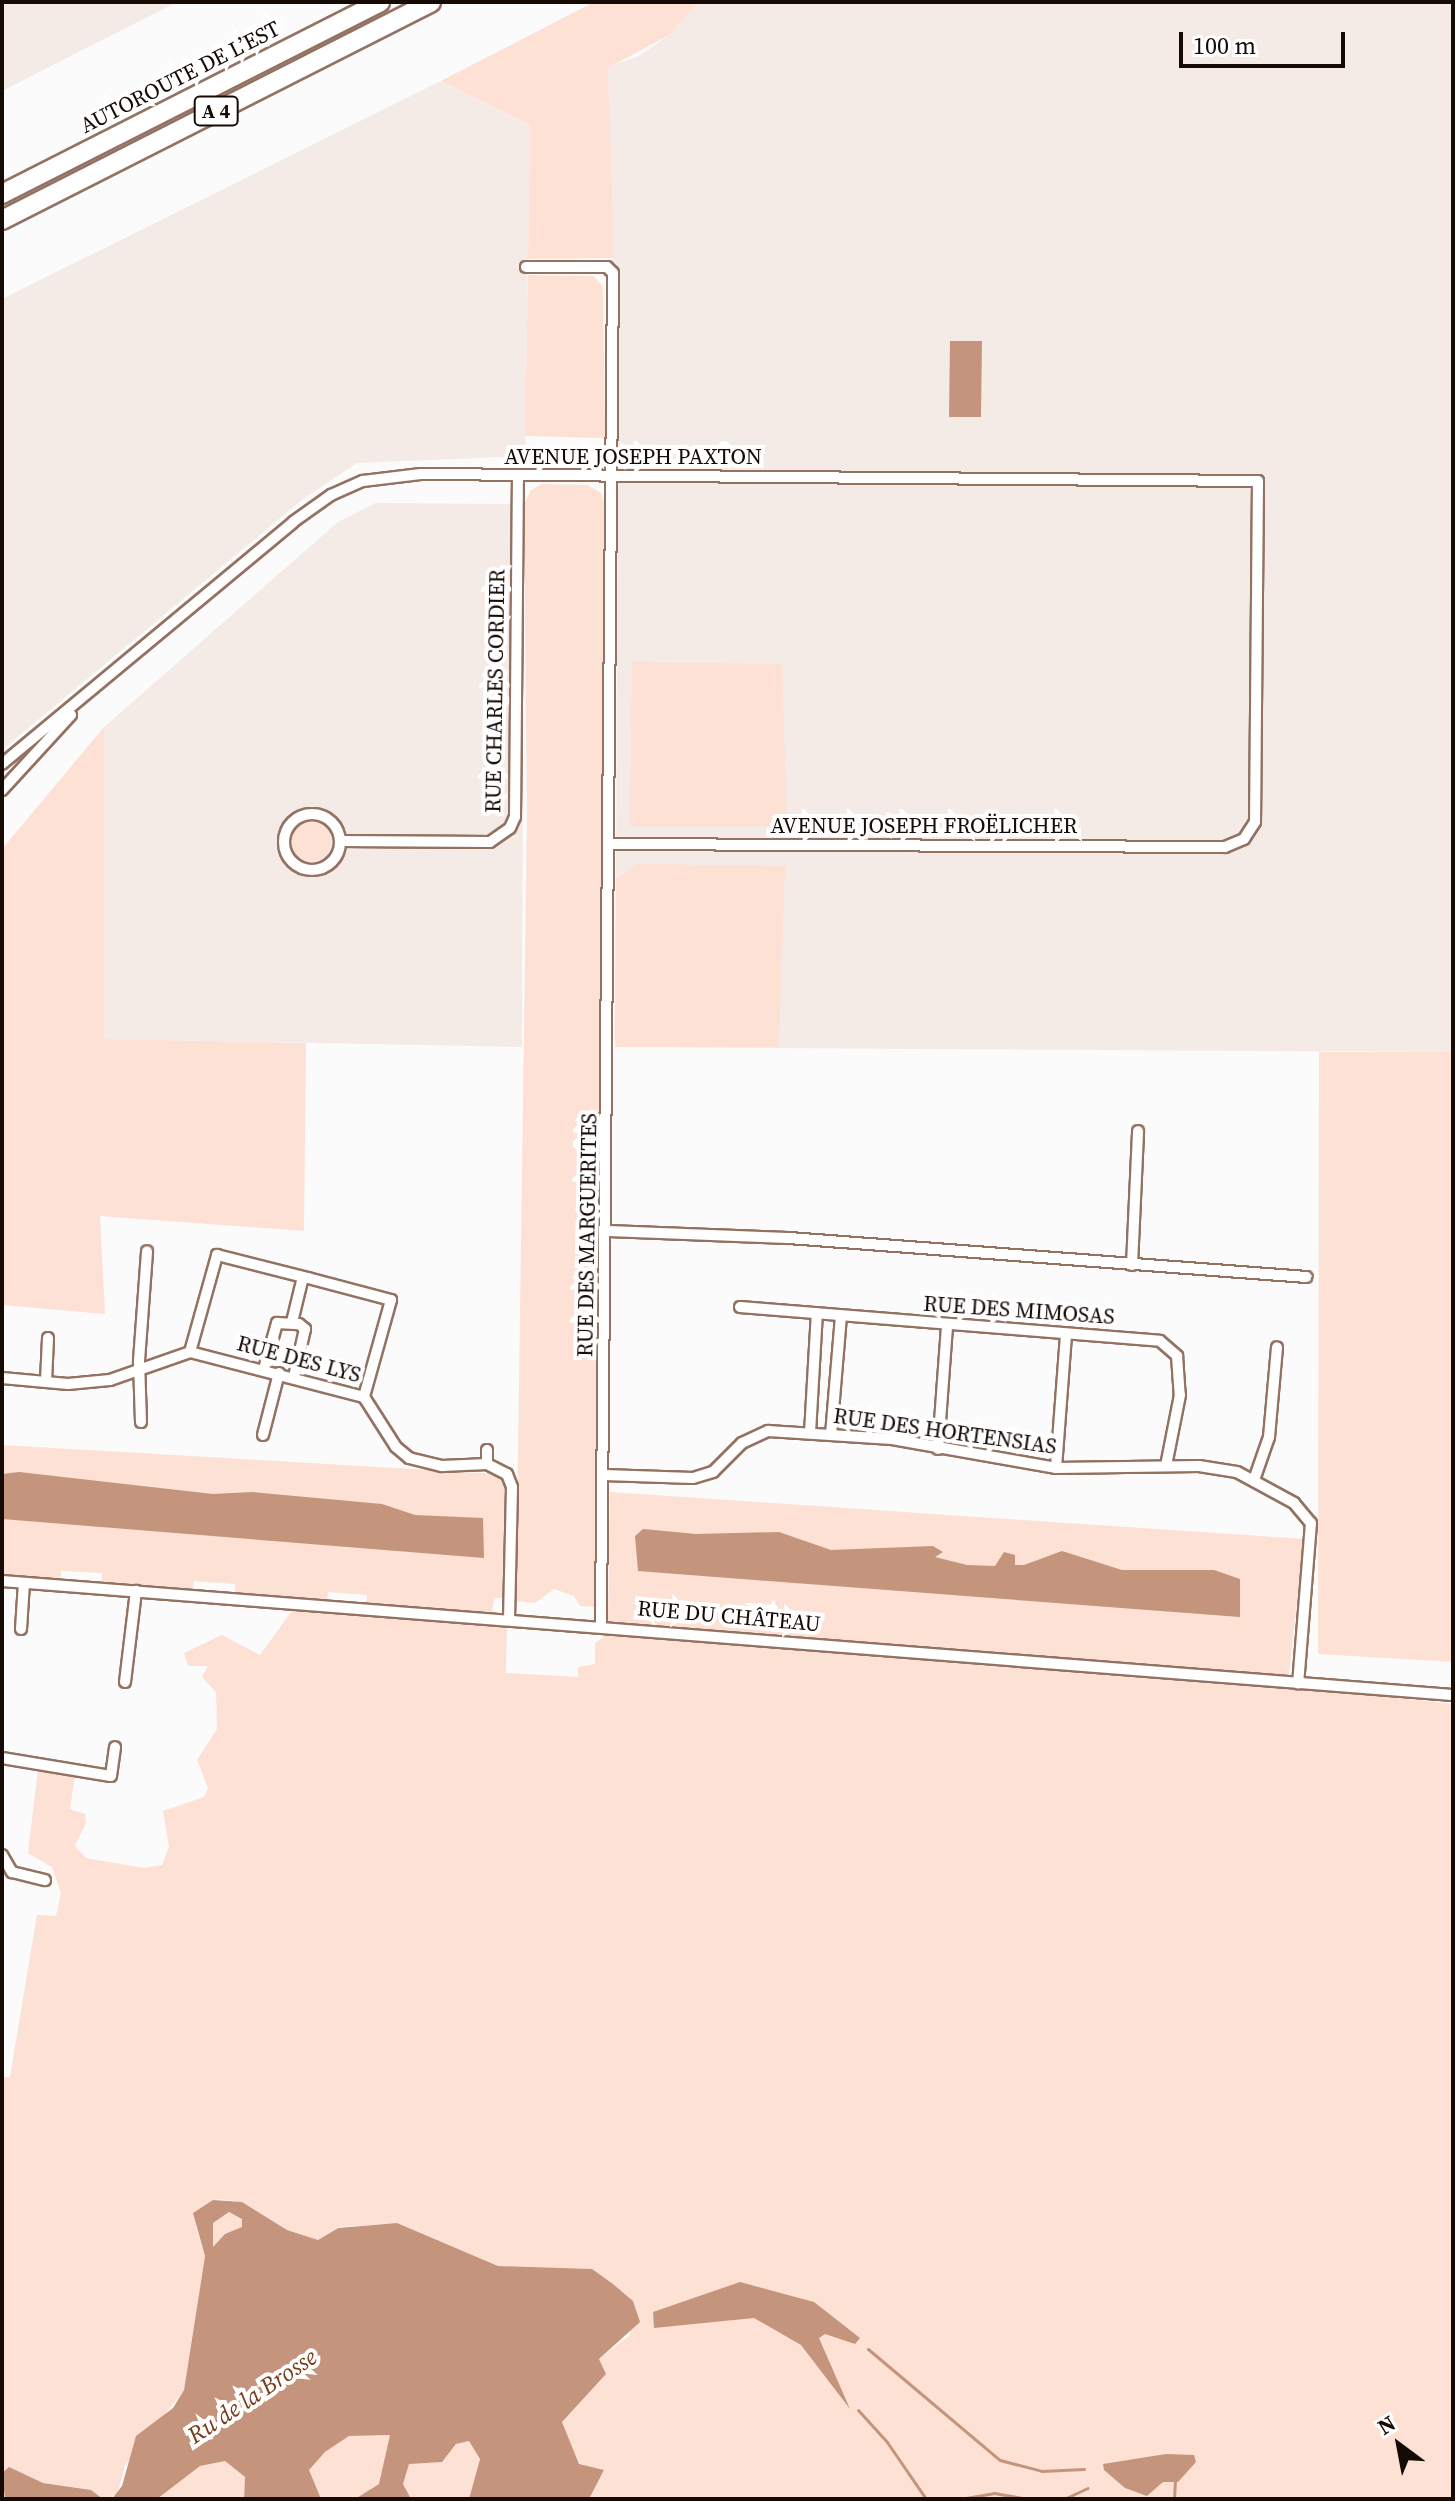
<!DOCTYPE html>
<meta charset="utf-8">
<style>
body{margin:0}
#map{position:relative;width:1455px;height:2501px;overflow:hidden;background:#fbfbfb;font-family:"Source Serif 4",serif}
div>[style]{position:absolute}
[style*='--x']{left:calc(var(--x)*1px);top:calc(var(--y)*1px);width:calc(var(--w)*1px);rotate:calc(var(--a)*1deg)}
.built>*{inset:0;background:#f4ebe7}
.green>*{inset:0;background:#fce1d4}
.round{border-radius:50%}
.water>*{inset:0;background:#c5947c}
.stream>*{height:3px;margin:-1.5px;padding:0 1.5px;transform-origin:1.5px;border-radius:1.5px;background:#c5947c}
.roads{filter:drop-shadow(2px 0 #937262) drop-shadow(-2px 0 #937262) drop-shadow(0 2px #937262) drop-shadow(0 -2px #937262)}
.minor>*{height:10px;margin:-5px;padding:0 5px;transform-origin:5px;border-radius:5px;background:#fff}
.minor>.ring{margin:-5px;padding:0;box-sizing:content-box;background:none;border:10px solid #fff;border-radius:50%}
.motorway>*{height:18px;margin:-9px;padding:0 9px;transform-origin:9px;border-radius:9px;background:#fff}
span{translate:-50% -50%;white-space:nowrap;text-align:center;line-height:1.15;-webkit-text-stroke:8px #fff;paint-order:stroke}
.shield-label span{padding:2px 6px;background:#fff;border:2px solid;border-radius:6px;-webkit-text-stroke-width:0}
.shield-label{font-size:20px;color:#160a05;font-weight:700}
.street-label{font-size:22px;color:#160a05}
.water-label{font-size:24px;color:#783b18;font-style:italic}
.frame{position:absolute;inset:0;border:4px solid #160a05;pointer-events:none}
.north{position:absolute;left:1359px;top:2405px;width:80px;height:80px;-webkit-text-stroke:6px #fff;paint-order:stroke;rotate:328deg;font-size:22px;font-weight:700;line-height:32px;text-align:center;color:#160a05}
.north::after{content:'';display:block;margin:auto;width:28px;height:36px;background:#160a05;clip-path:polygon(50% 0,100% 100%,50% 72%,0 100%)}
.scale{position:absolute;left:1179px;top:32px;width:166px;height:36px;box-sizing:border-box;border:4px solid #160a05;border-top:0;padding-left:10px;font-size:24px;line-height:28px;white-space:nowrap;color:#160a05;-webkit-text-stroke:6px #fff;paint-order:stroke}
</style>
<div id="map">
<div class="built">
<div style="clip-path:polygon(2px 2px,177px 2px,2px 91px)"></div>
<div style="clip-path:polygon(699px 2px,1453px 2px,1453px 1052px,615px 1047px,618px 497px,608px 67px,639px 56px,669px 35px)"></div>
<div style="clip-path:polygon(441px 81px,530px 125px,525px 456px,357px 463px,302px 500px,2px 750px,2px 299px)"></div>
<div style="clip-path:polygon(375px 503px,524px 504px,522px 1047px,104px 1039px,104px 727px,338px 522px)"></div>
</div>
<div class="green">
<div style="clip-path:polygon(594px 2px,699px 2px,669px 35px,608px 68px,614px 258px,528px 259px,530px 125px,441px 81px)"></div>
<div style="clip-path:polygon(528px 275px,593px 276px,603px 286px,605px 438px,525px 436px)"></div>
<div style="clip-path:polygon(542px 484px,588px 485px,601px 493px,606px 509px,595px 1607px,580px 1606px,574px 1596px,554px 1589px,535px 1603px,516px 1601px,527px 815px,524px 504px,531px 490px)"></div>
<div style="clip-path:polygon(632px 662px,782px 664px,787px 826px,630px 826px)"></div>
<div style="clip-path:polygon(104px 727px,104px 1039px,306px 1043px,304px 1231px,100px 1216px,105px 1314px,2px 1305px,2px 849px)"></div>
<div class="round" style="left:291px;top:821px;width:40px;height:40px"></div>
<div style="clip-path:polygon(636px 864px,785px 866px,779px 1047px,615px 1047px,616px 880px)"></div>
<div style="clip-path:polygon(1319px 1052px,1453px 1052px,1453px 1662px,1318px 1654px)"></div>
<div style="clip-path:polygon(2px 1445px,498px 1474px,505px 1479px,506px 1598px,494px 1598px,492px 1612px,366px 1606px,367px 1595px,328px 1592px,327px 1603px,235px 1595px,235px 1584px,194px 1581px,193px 1592px,102px 1583px,102px 1573px,61px 1571px,60px 1581px,2px 1576px)"></div>
<div style="clip-path:polygon(610px 1492px,1304px 1539px,1287px 1691px,1294px 1687px,1453px 1704px,1453px 2499px,589px 2499px,604px 2470px,579px 2465px,562px 2422px,606px 2374px,599px 2359px,630px 2335px,633px 2301px,613px 2284px,591px 2269px,498px 2266px,397px 2223px,338px 2227px,318px 2240px,287px 2230px,242px 2202px,220px 2199px,212px 2200px,196px 2227px,205px 2256px,184px 2390px,125px 2465px,117px 2495px,103px 2499px,91px 2490px,43px 2483px,9px 2468px,2px 2473px,2px 2077px,10px 2077px,37px 1915px,56px 1916px,61px 1893px,52px 1867px,28px 1853px,38px 1769px,75px 1775px,70px 1809px,85px 1814px,86px 1823px,75px 1846px,86px 1858px,144px 1868px,162px 1865px,169px 1847px,163px 1811px,204px 1797px,208px 1788px,197px 1760px,217px 1729px,216px 1692px,202px 1677px,208px 1666px,188px 1666px,184px 1653px,222px 1635px,260px 1655px,294px 1608px,507px 1625px,506px 1673px,578px 1677px,578px 1667px,595px 1664px,595px 1643px,604px 1637px,608px 1619px)"></div>
<div style="clip-path:polygon(229px 2212px,243px 2219px,242px 2227px,213px 2247px,213px 2223px)"></div>
<div style="clip-path:polygon(391px 2435px,379px 2484px,355px 2499px,319px 2497px,309px 2470px,325px 2452px,349px 2436px)"></div>
<div style="clip-path:polygon(469px 2441px,480px 2459px,469px 2499px,411px 2499px,403px 2484px,409px 2463px,442px 2462px,456px 2444px)"></div>
<div style="clip-path:polygon(225px 2461px,245px 2477px,244px 2499px,157px 2499px,200px 2466px)"></div>
</div>
<div class="water">
<div style="clip-path:polygon(950px 341px,982px 341px,981px 417px,949px 417px)"></div>
<div style="clip-path:polygon(19px 1472px,213px 1494px,252px 1492px,382px 1504px,415px 1515px,483px 1518px,484px 1558px,2px 1519px,2px 1474px)"></div>
<div style="clip-path:polygon(643px 1529px,696px 1534px,779px 1532px,831px 1550px,933px 1546px,943px 1552px,935px 1557px,967px 1565px,995px 1566px,1004px 1552px,1015px 1555px,1015px 1565px,1024px 1565px,1062px 1551px,1122px 1570px,1214px 1570px,1240px 1579px,1240px 1617px,638px 1571px,635px 1536px)"></div>
<div style="clip-path:polygon(evenodd,213px 2200px,242px 2202px,287px 2230px,318px 2240px,338px 2228px,397px 2223px,498px 2266px,592px 2269px,613px 2284px,633px 2301px,640px 2322px,599px 2359px,606px 2374px,562px 2422px,579px 2464px,604px 2470px,589px 2499px,469px 2499px,480px 2459px,469px 2441px,456px 2444px,442px 2462px,409px 2464px,403px 2484px,411px 2499px,355px 2499px,379px 2484px,390px 2435px,349px 2436px,325px 2452px,309px 2470px,321px 2499px,244px 2499px,245px 2477px,225px 2461px,200px 2466px,157px 2499px,112px 2499px,122px 2486px,136px 2436px,173px 2408px,184px 2390px,205px 2256px,193px 2213px,213px 2200px,229px 2212px,242px 2219px,242px 2227px,225px 2234px,213px 2247px,213px 2223px,229px 2212px)"></div>
<div style="clip-path:polygon(740px 2282px,814px 2302px,860px 2338px,855px 2344px,825px 2334px,819px 2338px,850px 2409px,801px 2345px,754px 2318px,654px 2328px,653px 2312px)"></div>
<div style="clip-path:polygon(1166px 2454px,1194px 2455px,1196px 2462px,1178px 2482px,1163px 2482px,1147px 2496px,1125px 2488px,1104px 2470px,1103px 2464px)"></div>
<div style="clip-path:polygon(9px 2467px,43px 2483px,91px 2490px,103px 2499px,5px 2499px,2px 2473px)"></div>
</div>
<div class="stream">
<div style="--x:868;--y:2349;--w:172;--a:40.1"></div>
<div style="--x:1000;--y:2460;--w:43;--a:14.7"></div>
<div style="--x:1042;--y:2471;--w:42;--a:-2.7"></div>
<div style="--x:858;--y:2410;--w:43;--a:47.8"></div>
<div style="--x:887;--y:2442;--w:69;--a:55.6"></div>
<div style="--x:960;--y:2499;--w:35;--a:-10"></div>
<div style="--x:994;--y:2493;--w:36;--a:10"></div>
<div style="--x:1064;--y:2499;--w:26;--a:-25"></div>
<div style="--x:1174;--y:2499;--w:20;--a:-87"></div>
</div>
<div class="roads">
<div class="minor">
<div style="--x:526;--y:267;--w:81;--a:0"></div>
<div style="--x:607;--y:267;--w:8;--a:45"></div>
<div style="--x:613;--y:273;--w:1352;--a:90.51"></div>
<div style="--x:2;--y:764;--w:378;--a:-39.7"></div>
<div style="--x:293;--y:522;--w:47;--a:-35.4"></div>
<div style="--x:331;--y:495;--w:35;--a:-24"></div>
<div style="--x:363;--y:481;--w:58;--a:-6.9"></div>
<div style="--x:421;--y:474;--w:837;--a:0.48"></div>
<div style="--x:1258;--y:481;--w:341;--a:90.5"></div>
<div style="--x:1255;--y:822;--w:20;--a:123"></div>
<div style="--x:1244;--y:839;--w:21;--a:157"></div>
<div style="--x:1225;--y:847;--w:616;--a:-179.72"></div>
<div style="--x:2;--y:790;--w:102;--a:-47.4"></div>
<div class="ring" style="left:284px;top:814px;width:46px;height:46px"></div>
<div style="--x:340;--y:841;--w:150;--a:0.4"></div>
<div style="--x:490;--y:842;--w:24;--a:-35"></div>
<div style="--x:510;--y:828;--w:12;--a:-66"></div>
<div style="--x:515;--y:817;--w:342;--a:-89.5"></div>
<div style="--x:607;--y:1231;--w:182;--a:2.2"></div>
<div style="--x:789;--y:1238;--w:519;--a:4.31"></div>
<div style="--x:1132;--y:1265;--w:134;--a:-87.4"></div>
<div style="--x:740;--y:1307;--w:421;--a:4.6"></div>
<div style="--x:1160;--y:1341;--w:23;--a:41"></div>
<div style="--x:1177;--y:1356;--w:39;--a:86"></div>
<div style="--x:1180;--y:1395;--w:72;--a:101.2"></div>
<div style="--x:292;--y:1322;--w:46;--a:-76.3"></div>
<div style="--x:190;--y:1352;--w:101;--a:-74.4"></div>
<div style="--x:217;--y:1255;--w:94;--a:14.2"></div>
<div style="--x:308;--y:1278;--w:86;--a:14.8"></div>
<div style="--x:391;--y:1300;--w:101;--a:105.6"></div>
<div style="--x:264;--y:1369;--w:48;--a:-74.2"></div>
<div style="--x:277;--y:1323;--w:22;--a:3"></div>
<div style="--x:299;--y:1324;--w:8;--a:40"></div>
<div style="--x:305;--y:1329;--w:49;--a:102.9"></div>
<div style="--x:2;--y:1378;--w:66;--a:5.2"></div>
<div style="--x:68;--y:1384;--w:42;--a:-5.4"></div>
<div style="--x:110;--y:1380;--w:85;--a:-19.3"></div>
<div style="--x:190;--y:1352;--w:180;--a:14.5"></div>
<div style="--x:364;--y:1397;--w:59;--a:57.4"></div>
<div style="--x:396;--y:1447;--w:17;--a:40"></div>
<div style="--x:409;--y:1458;--w:34;--a:14"></div>
<div style="--x:442;--y:1466;--w:45;--a:-2.5"></div>
<div style="--x:487;--y:1464;--w:22;--a:27"></div>
<div style="--x:507;--y:1474;--w:14;--a:69"></div>
<div style="--x:512;--y:1487;--w:132;--a:91.3"></div>
<div style="--x:46;--y:1381;--w:43;--a:-87.3"></div>
<div style="--x:141;--y:1422;--w:61;--a:-91.9"></div>
<div style="--x:139;--y:1361;--w:110;--a:-85.8"></div>
<div style="--x:810;--y:1433;--w:120;--a:-86.7"></div>
<div style="--x:263;--y:1435;--w:64;--a:-75.5"></div>
<div style="--x:831;--y:1435;--w:119;--a:-85.2"></div>
<div style="--x:938;--y:1449;--w:124;--a:-85.8"></div>
<div style="--x:487;--y:1464;--w:14;--a:-90"></div>
<div style="--x:1056;--y:1468;--w:134;--a:-85.7"></div>
<div style="--x:604;--y:1475;--w:89;--a:1.9"></div>
<div style="--x:693;--y:1478;--w:21;--a:-17"></div>
<div style="--x:713;--y:1472;--w:41;--a:-45"></div>
<div style="--x:742;--y:1443;--w:29;--a:-25"></div>
<div style="--x:768;--y:1431;--w:124;--a:3.7"></div>
<div style="--x:892;--y:1439;--w:167;--a:10"></div>
<div style="--x:1056;--y:1468;--w:143;--a:-0.8"></div>
<div style="--x:1199;--y:1466;--w:38;--a:9"></div>
<div style="--x:1237;--y:1472;--w:65;--a:28.5"></div>
<div style="--x:1294;--y:1503;--w:26;--a:50"></div>
<div style="--x:1311;--y:1523;--w:161;--a:94.6"></div>
<div style="--x:1254;--y:1480;--w:46;--a:-70.8"></div>
<div style="--x:1269;--y:1437;--w:90;--a:-84.9"></div>
<div style="--x:2;--y:1581;--w:1455;--a:4.49"></div>
<div style="--x:21;--y:1629;--w:46;--a:-86.3"></div>
<div style="--x:125;--y:1682;--w:92;--a:-83.1"></div>
<div style="--x:2;--y:1758;--w:110;--a:9.4"></div>
<div style="--x:111;--y:1776;--w:29;--a:-82"></div>
<div style="--x:2;--y:1855;--w:20;--a:60"></div>
<div style="--x:12;--y:1872;--w:34;--a:14"></div>
</div>
<div class="motorway">
<div style="--x:2;--y:194;--w:424;--a:-26.9"></div>
<div style="--x:2;--y:220;--w:481;--a:-26.9"></div>
</div>
</div>
<div class="shield-label">
<span style="left:216px;top:111px">A 4</span>
</div>
<div class="street-label">
<span style="left:180px;top:77px;rotate:-27deg">AUTOROUTE DE L’EST</span>
<span style="left:633px;top:457px">AVENUE JOSEPH PAXTON</span>
<span style="left:495px;top:691px;rotate:-89deg">RUE CHARLES CORDIER</span>
<span style="left:924px;top:826px">AVENUE JOSEPH FROËLICHER</span>
<span style="left:587px;top:1235px;rotate:-89deg">RUE DES MARGUERITES</span>
<span style="left:1019px;top:1310px;rotate:4deg">RUE DES MIMOSAS</span>
<span style="left:299px;top:1359px;rotate:15deg">RUE DES LYS</span>
<span style="left:945px;top:1431px;rotate:8deg">RUE DES HORTENSIAS</span>
<span style="left:729px;top:1616px;rotate:5deg">RUE DU CHÂTEAU</span>
</div>
<div class="water-label">
<span style="left:252px;top:2396px;rotate:-34deg">Ru de la Brosse</span>
</div>
<div class="frame"></div>
<div class="north">N</div>
<div class="scale">100 m</div>
</div>
